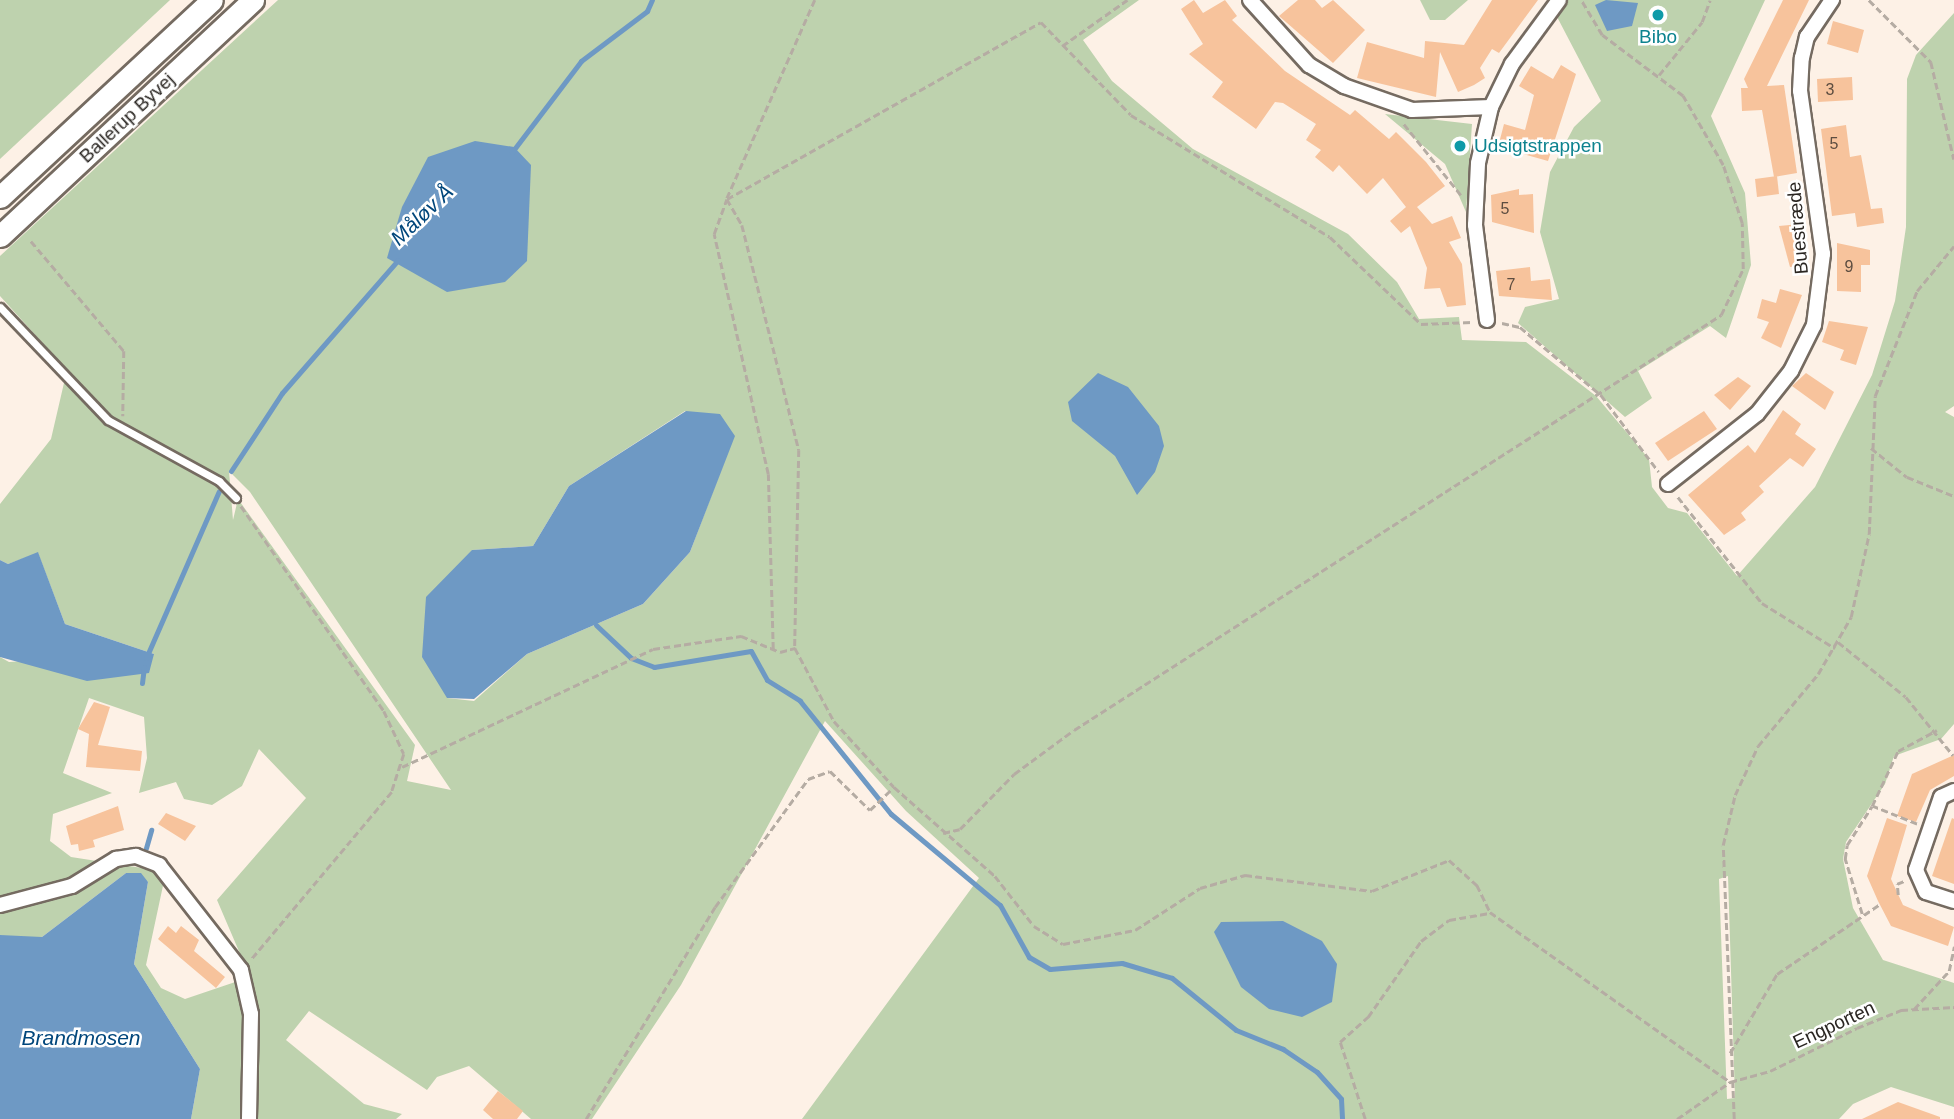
<!DOCTYPE html>
<meta charset="utf-8">
<style>
body{margin:0}
#map{position:relative;width:1954px;height:1119px;overflow:hidden;background:#fdf1e6;font-family:Arial,sans-serif}
div>[style]{position:absolute}
[style*='--x']{left:calc(var(--x)*1px);top:calc(var(--y)*1px);width:calc(var(--w)*1px);rotate:calc(var(--a)*1deg)}
.green>*{inset:0;background:#bed2ae}
.water>*{inset:0;background:#6e99c4}
.stream>*{height:5px;margin:-2.5px;padding:0 2.5px;transform-origin:2.5px;border-radius:2.5px;background:#6e99c4}
.building>*{inset:0;background:#f7c39c}
.path>*{height:2.5px;margin-top:-1.25px;transform-origin:0;background:repeating-linear-gradient(90deg,#b5aca3 0 7px,transparent 0 10.5px)}
.roads{filter:drop-shadow(2px 0 #756b61) drop-shadow(-2px 0 #756b61) drop-shadow(0 2px #756b61) drop-shadow(0 -2px #756b61)}
.lane>*{height:7px;margin:-3.5px;padding:0 3.5px;transform-origin:3.5px;border-radius:3.5px;background:#fff}
.street>*{height:14px;margin:-7px;padding:0 7px;transform-origin:7px;border-radius:7px;background:#fff}
.secondary>*{height:21px;margin:-10.5px;padding:0 10.5px;transform-origin:10.5px;border-radius:10.5px;background:#fff}
.dots>*{width:19px;height:19px;translate:-50% -50%;box-sizing:border-box;border:4px solid #fff;border-radius:50%}
span{translate:-50% -50%;white-space:nowrap;text-align:center;line-height:1.15;-webkit-text-stroke:5px #fff;paint-order:stroke}
.number-label{font-size:16px;color:#5d4d40}
.number-label span{-webkit-text-stroke-width:0}
.culture-label{font-size:19px;color:#0d838f}
.left{translate:0 -50%;text-align:left}
.street-label{font-size:19px;color:#2a2622}
.water-label{font-size:21px;color:#00467b;font-style:italic}
</style>
<div id="map">
<div class="green">
<div style="clip-path:polygon(0 0,170px 0,0 159px)"></div>
<div style="clip-path:polygon(evenodd,278px 0,1139px 0,1083px 40px,1112px 81px,1193px 149px,1348px 234px,1397px 282px,1419px 319px,1459px 317px,1462px 340px,1526px 342px,1596px 396px,1649px 459px,1652px 487px,1668px 508px,1687px 513px,1737px 576px,1815px 487px,1872px 375px,1895px 301px,1906px 227px,1907px 79px,1916px 55px,1954px 13px,1954px 406px,1945px 412px,1954px 417px,1954px 724px,1941px 739px,1894px 756px,1885px 784px,1846px 842px,1843px 859px,1853px 908px,1883px 960px,1954px 983px,1954px 1107px,1891px 1087px,1853px 1104px,1839px 1119px,802px 1119px,979px 878px,906px 811px,825px 721px,681px 985px,592px 1119px,531px 1119px,469px 1066px,437px 1077px,427px 1090px,309px 1011px,286px 1040px,364px 1104px,402px 1114px,396px 1119px,191px 1119px,200px 1069px,134px 964px,148px 882px,126px 873px,42px 937px,0 939px,0 657px,9px 662px,154px 654px,65px 624px,38px 553px,8px 564px,0 560px,0 504px,51px 439px,67px 370px,0 296px,0 256px,278px 0,685px 411px,734px 436px,690px 552px,643px 604px,527px 654px,474px 701px,447px 698px,472px 550px,533px 546px,569px 486px,685px 411px,278px 0,229px 471px,250px 492px,451px 790px,407px 781px,415px 745px,238px 499px,233px 520px,229px 471px,278px 0,89px 698px,144px 717px,147px 758px,139px 793px,176px 782px,184px 799px,212px 805px,242px 786px,259px 749px,306px 798px,217px 900px,250px 977px,185px 999px,161px 988px,146px 965px,164px 881px,155px 870px,71px 857px,50px 841px,53px 814px,112px 793px,63px 773px,89px 698px,278px 0,1728px 876px,1735px 1098px,1727px 1099px,1719px 879px,1728px 876px)"></div>
<div style="clip-path:polygon(1420px 0,1468px 0,1445px 20px,1430px 20px)"></div>
<div style="clip-path:polygon(1566px 0,1765px 0,1711px 116px,1745px 193px,1751px 265px,1726px 338px,1710px 326px,1638px 371px,1652px 398px,1625px 417px,1518px 323px,1525px 307px,1559px 299px,1540px 232px,1550px 172px,1574px 127px,1601px 101px,1555px 13px)"></div>
<div style="clip-path:polygon(1385px 114px,1472px 124px,1466px 212px,1445px 164px)"></div>
</div>
<div class="water">
<div style="clip-path:polygon(1606px 0,1638px 3px,1632px 26px,1607px 31px,1595px 5px)"></div>
<div style="clip-path:polygon(475px 141px,514px 147px,531px 165px,527px 261px,505px 282px,447px 292px,387px 258px,402px 207px,428px 157px)"></div>
<div style="clip-path:polygon(1098px 373px,1128px 387px,1159px 426px,1164px 446px,1155px 472px,1137px 495px,1115px 456px,1072px 421px,1068px 402px)"></div>
<div style="clip-path:polygon(686px 411px,720px 414px,735px 436px,690px 552px,643px 604px,527px 654px,474px 699px,447px 698px,422px 657px,426px 597px,472px 550px,533px 546px,569px 486px)"></div>
<div style="clip-path:polygon(38px 552px,65px 624px,154px 654px,149px 673px,87px 681px,0 657px,0 560px,8px 564px)"></div>
<div style="clip-path:polygon(126px 873px,141px 873px,148px 882px,134px 964px,200px 1069px,191px 1119px,0 1119px,0 935px,42px 937px)"></div>
<div style="clip-path:polygon(1283px 921px,1322px 941px,1337px 964px,1332px 1002px,1302px 1017px,1269px 1009px,1241px 987px,1214px 932px,1221px 922px)"></div>
</div>
<div class="stream">
<div style="--x:512;--y:152;--w:114;--a:-52.8"></div>
<div style="--x:581;--y:61;--w:83;--a:-37.1"></div>
<div style="--x:647;--y:11;--w:12;--a:-66"></div>
<div style="--x:231;--y:471;--w:93;--a:-56.8"></div>
<div style="--x:282;--y:393;--w:176;--a:-48.9"></div>
<div style="--x:596;--y:625;--w:48;--a:43.3"></div>
<div style="--x:631;--y:658;--w:25;--a:21"></div>
<div style="--x:654;--y:667;--w:98;--a:-9.4"></div>
<div style="--x:751;--y:651;--w:33;--a:61"></div>
<div style="--x:767;--y:680;--w:39;--a:32"></div>
<div style="--x:800;--y:701;--w:145;--a:51.2"></div>
<div style="--x:891;--y:814;--w:142;--a:39.9"></div>
<div style="--x:1000;--y:905;--w:60;--a:60.9"></div>
<div style="--x:1029;--y:957;--w:24;--a:30"></div>
<div style="--x:1050;--y:969;--w:72;--a:-4.8"></div>
<div style="--x:1122;--y:963;--w:52;--a:16.7"></div>
<div style="--x:1172;--y:978;--w:82;--a:39.1"></div>
<div style="--x:1236;--y:1030;--w:51;--a:22"></div>
<div style="--x:1283;--y:1049;--w:41;--a:34.1"></div>
<div style="--x:1317;--y:1072;--w:36;--a:48"></div>
<div style="--x:1341;--y:1099;--w:20;--a:87"></div>
<div style="--x:146;--y:658;--w:182;--a:-66.4"></div>
<div style="--x:142;--y:683;--w:16;--a:-83"></div>
<div style="--x:146;--y:848;--w:19;--a:-74"></div>
</div>
<div class="building">
<div style="clip-path:polygon(1194px 0,1203px 13px,1225px 0,1237px 16px,1232px 20px,1285px 71px,1350px 115px,1355px 110px,1389px 139px,1396px 132px,1426px 162px,1445px 186px,1417px 207px,1432px 224px,1452px 216px,1461px 238px,1449px 242px,1462px 264px,1466px 305px,1447px 307px,1440px 288px,1424px 289px,1427px 268px,1410px 226px,1401px 233px,1390px 221px,1406px 207px,1383px 178px,1367px 194px,1339px 165px,1333px 172px,1315px 157px,1321px 150px,1306px 140px,1316px 124px,1283px 103px,1275px 102px,1256px 129px,1212px 97px,1223px 82px,1189px 54px,1203px 44px,1181px 9px)"></div>
<div style="clip-path:polygon(1298px 0,1315px 0,1322px 8px,1333px 0,1365px 30px,1333px 63px,1279px 16px)"></div>
<div style="clip-path:polygon(1492px 0,1538px 0,1499px 53px,1492px 49px,1480px 68px,1485px 78px,1474px 85px,1458px 92px,1440px 52px,1436px 97px,1357px 78px,1367px 42px,1424px 58px,1425px 41px,1464px 45px)"></div>
<div style="clip-path:polygon(1783px 0,1809px 0,1767px 86px,1784px 85px,1797px 173px,1774px 177px,1762px 110px,1742px 111px,1741px 88px,1748px 88px,1744px 79px)"></div>
<div style="clip-path:polygon(1833px 21px,1864px 30px,1858px 53px,1827px 44px)"></div>
<div style="clip-path:polygon(1561px 65px,1576px 74px,1548px 161px,1498px 147px,1504px 124px,1525px 130px,1534px 95px,1519px 86px,1531px 66px,1553px 79px)"></div>
<div style="clip-path:polygon(1852px 77px,1853px 100px,1818px 102px,1817px 79px)"></div>
<div style="clip-path:polygon(1846px 125px,1850px 157px,1861px 155px,1871px 209px,1882px 208px,1884px 223px,1857px 227px,1855px 213px,1832px 216px,1821px 129px)"></div>
<div style="clip-path:polygon(1777px 176px,1779px 194px,1757px 197px,1755px 179px)"></div>
<div style="clip-path:polygon(1519px 189px,1519px 195px,1533px 194px,1534px 233px,1492px 222px,1491px 195px)"></div>
<div style="clip-path:polygon(1800px 224px,1805px 266px,1790px 267px,1779px 226px)"></div>
<div style="clip-path:polygon(1837px 243px,1870px 250px,1870px 265px,1861px 265px,1861px 292px,1837px 291px)"></div>
<div style="clip-path:polygon(1530px 267px,1531px 281px,1550px 279px,1552px 300px,1499px 296px,1496px 271px)"></div>
<div style="clip-path:polygon(1780px 289px,1802px 295px,1781px 348px,1761px 338px,1769px 322px,1757px 318px,1762px 299px,1776px 303px)"></div>
<div style="clip-path:polygon(1829px 321px,1868px 327px,1856px 365px,1840px 360px,1844px 350px,1822px 342px)"></div>
<div style="clip-path:polygon(1806px 373px,1834px 392px,1825px 410px,1792px 386px)"></div>
<div style="clip-path:polygon(1738px 377px,1751px 386px,1730px 410px,1714px 395px)"></div>
<div style="clip-path:polygon(1783px 410px,1801px 424px,1795px 434px,1816px 449px,1803px 467px,1790px 458px,1759px 486px,1764px 492px,1741px 513px,1746px 520px,1724px 535px,1688px 495px,1748px 445px,1755px 453px)"></div>
<div style="clip-path:polygon(1704px 411px,1717px 429px,1668px 461px,1655px 443px)"></div>
<div style="clip-path:polygon(94px 702px,110px 707px,98px 745px,142px 751px,140px 771px,86px 767px,89px 734px,78px 729px)"></div>
<div style="clip-path:polygon(1954px 755px,1954px 776px,1930px 790px,1916px 822px,1897px 816px,1912px 774px)"></div>
<div style="clip-path:polygon(118px 806px,124px 830px,93px 840px,95px 847px,79px 851px,78px 844px,71px 845px,66px 826px)"></div>
<div style="clip-path:polygon(166px 813px,196px 826px,185px 841px,158px 824px)"></div>
<div style="clip-path:polygon(1887px 818px,1907px 825px,1891px 879px,1903px 905px,1954px 927px,1948px 946px,1891px 926px,1878px 901px,1867px 876px)"></div>
<div style="clip-path:polygon(1952px 818px,1954px 819px,1954px 884px,1932px 876px)"></div>
<div style="clip-path:polygon(168px 926px,176px 933px,181px 926px,199px 940px,194px 951px,225px 977px,216px 988px,158px 939px)"></div>
<div style="clip-path:polygon(498px 1091px,523px 1111px,517px 1119px,493px 1119px,483px 1110px)"></div>
<div style="clip-path:polygon(1898px 1102px,1940px 1117px,1940px 1119px,1862px 1119px)"></div>
</div>
<div class="path">
<div style="--x:815;--y:0;--w:218;--a:113.9"></div>
<div style="--x:727;--y:199;--w:30;--a:60"></div>
<div style="--x:742;--y:225;--w:232;--a:75.8"></div>
<div style="--x:799;--y:450;--w:198;--a:91.2"></div>
<div style="--x:795;--y:648;--w:83;--a:61.9"></div>
<div style="--x:834;--y:721;--w:89;--a:47.7"></div>
<div style="--x:894;--y:787;--w:135;--a:41.4"></div>
<div style="--x:995;--y:876;--w:63;--a:52"></div>
<div style="--x:1034;--y:926;--w:34;--a:32"></div>
<div style="--x:1063;--y:944;--w:73;--a:-11"></div>
<div style="--x:1135;--y:930;--w:77;--a:-32.9"></div>
<div style="--x:1200;--y:888;--w:47;--a:-16.1"></div>
<div style="--x:1245;--y:875;--w:128;--a:7.2"></div>
<div style="--x:1372;--y:891;--w:83;--a:-21.9"></div>
<div style="--x:1449;--y:860;--w:38;--a:42"></div>
<div style="--x:1477;--y:885;--w:30;--a:64"></div>
<div style="--x:1490;--y:912;--w:294;--a:35.3"></div>
<div style="--x:1869;--y:0;--w:88;--a:45"></div>
<div style="--x:1931;--y:62;--w:100;--a:76.7"></div>
<div style="--x:1062;--y:46;--w:80;--a:-35.3"></div>
<div style="--x:1659;--y:75;--w:68;--a:-50.9"></div>
<div style="--x:1702;--y:22;--w:23;--a:-70"></div>
<div style="--x:1404;--y:124;--w:91;--a:51.2"></div>
<div style="--x:31;--y:241;--w:144;--a:49.8"></div>
<div style="--x:124;--y:351;--w:65;--a:90.9"></div>
<div style="--x:1502;--y:323;--w:18;--a:13"></div>
<div style="--x:1520;--y:327;--w:106;--a:40"></div>
<div style="--x:1601;--y:395;--w:96;--a:53"></div>
<div style="--x:1871;--y:448;--w:46;--a:38.9"></div>
<div style="--x:1907;--y:477;--w:51;--a:22"></div>
<div style="--x:1678;--y:497;--w:135;--a:51.6"></div>
<div style="--x:1762;--y:603;--w:86;--a:31.7"></div>
<div style="--x:241;--y:506;--w:250;--a:55.1"></div>
<div style="--x:384;--y:711;--w:47;--a:65.1"></div>
<div style="--x:404;--y:754;--w:40;--a:108"></div>
<div style="--x:392;--y:792;--w:219;--a:130"></div>
<div style="--x:1838;--y:642;--w:87;--a:39"></div>
<div style="--x:1906;--y:697;--w:75;--a:51"></div>
<div style="--x:773;--y:649;--w:175;--a:-91.6"></div>
<div style="--x:768;--y:474;--w:246;--a:-102.7"></div>
<div style="--x:714;--y:234;--w:37;--a:-70"></div>
<div style="--x:727;--y:199;--w:360;--a:-29.4"></div>
<div style="--x:1041;--y:22;--w:129;--a:45.9"></div>
<div style="--x:1131;--y:115;--w:233;--a:31.5"></div>
<div style="--x:1330;--y:237;--w:126;--a:43.7"></div>
<div style="--x:1421;--y:324;--w:51;--a:-2.2"></div>
<div style="--x:402;--y:767;--w:277;--a:-25.2"></div>
<div style="--x:653;--y:649;--w:89;--a:-8.4"></div>
<div style="--x:741;--y:636;--w:42;--a:22.3"></div>
<div style="--x:780;--y:652;--w:16;--a:-15"></div>
<div style="--x:1917;--y:824;--w:48;--a:-158.2"></div>
<div style="--x:1872;--y:806;--w:61;--a:-64.7"></div>
<div style="--x:1898;--y:751;--w:44;--a:-28.3"></div>
<div style="--x:943;--y:833;--w:17;--a:-13"></div>
<div style="--x:960;--y:829;--w:77;--a:-45.5"></div>
<div style="--x:1014;--y:774;--w:74;--a:-36.3"></div>
<div style="--x:1074;--y:730;--w:769;--a:-32.68"></div>
<div style="--x:1721;--y:315;--w:51;--a:-64.4"></div>
<div style="--x:1743;--y:269;--w:46;--a:-91.2"></div>
<div style="--x:1742;--y:223;--w:61;--a:-108.1"></div>
<div style="--x:1723;--y:165;--w:80;--a:-120.1"></div>
<div style="--x:1683;--y:96;--w:101;--a:-143"></div>
<div style="--x:1602;--y:35;--w:41;--a:-121"></div>
<div style="--x:1898;--y:895;--w:11;--a:-95"></div>
<div style="--x:1897;--y:884;--w:8;--a:-23"></div>
<div style="--x:1862;--y:914;--w:58;--a:-107.2"></div>
<div style="--x:1845;--y:859;--w:14;--a:-82"></div>
<div style="--x:1847;--y:845;--w:46;--a:-57.3"></div>
<div style="--x:1914;--y:1009;--w:52;--a:-47.4"></div>
<div style="--x:1949;--y:971;--w:25;--a:-78"></div>
<div style="--x:1730;--y:1053;--w:92;--a:-59.3"></div>
<div style="--x:1777;--y:974;--w:125;--a:-34.2"></div>
<div style="--x:586;--y:1119;--w:248;--a:-58.7"></div>
<div style="--x:715;--y:907;--w:158;--a:-54"></div>
<div style="--x:808;--y:779;--w:23;--a:-20"></div>
<div style="--x:830;--y:771;--w:56;--a:44.3"></div>
<div style="--x:870;--y:810;--w:33;--a:-44"></div>
<div style="--x:1365;--y:1119;--w:81;--a:-108"></div>
<div style="--x:1340;--y:1042;--w:38;--a:-42"></div>
<div style="--x:1368;--y:1017;--w:93;--a:-55.1"></div>
<div style="--x:1421;--y:941;--w:35;--a:-37"></div>
<div style="--x:1449;--y:920;--w:41;--a:-9.9"></div>
<div style="--x:1677;--y:1119;--w:65;--a:-34.9"></div>
<div style="--x:1730;--y:1082;--w:41;--a:-15.4"></div>
<div style="--x:1770;--y:1071;--w:97;--a:-26.3"></div>
<div style="--x:1857;--y:1028;--w:48;--a:-22.2"></div>
<div style="--x:1901;--y:1010;--w:53;--a:-3.2"></div>
<div style="--x:1734;--y:1119;--w:274;--a:-92.3"></div>
<div style="--x:1723;--y:845;--w:51;--a:-76.5"></div>
<div style="--x:1735;--y:795;--w:54;--a:-64.9"></div>
<div style="--x:1758;--y:746;--w:94;--a:-50.2"></div>
<div style="--x:1818;--y:674;--w:66;--a:-59.9"></div>
<div style="--x:1851;--y:617;--w:85;--a:-77.8"></div>
<div style="--x:1869;--y:534;--w:138;--a:-87.5"></div>
<div style="--x:1875;--y:396;--w:113;--a:-68.2"></div>
<div style="--x:1917;--y:291;--w:58;--a:-50.6"></div>
</div>
<div class="roads">
<div class="lane">
<div style="--x:0;--y:307;--w:156;--a:46.3"></div>
<div style="--x:108;--y:420;--w:127;--a:28.8"></div>
<div style="--x:219;--y:481;--w:24;--a:45"></div>
</div>
<div class="street">
<div style="--x:1250;--y:0;--w:88;--a:47.8"></div>
<div style="--x:1309;--y:65;--w:41;--a:31"></div>
<div style="--x:1344;--y:86;--w:72;--a:19.4"></div>
<div style="--x:1412;--y:110;--w:79;--a:-2.2"></div>
<div style="--x:1487;--y:320;--w:96;--a:-97.2"></div>
<div style="--x:1475;--y:225;--w:62;--a:-87.2"></div>
<div style="--x:1478;--y:163;--w:57;--a:-76.9"></div>
<div style="--x:1491;--y:107;--w:48;--a:-64"></div>
<div style="--x:1512;--y:64;--w:79;--a:-53.7"></div>
<div style="--x:1668;--y:484;--w:113;--a:-38.2"></div>
<div style="--x:1757;--y:414;--w:55;--a:-51.7"></div>
<div style="--x:1791;--y:371;--w:51;--a:-63.4"></div>
<div style="--x:1814;--y:325;--w:72;--a:-82.8"></div>
<div style="--x:1823;--y:254;--w:165;--a:-98"></div>
<div style="--x:1800;--y:91;--w:33;--a:-87"></div>
<div style="--x:1802;--y:58;--w:22;--a:-77"></div>
<div style="--x:1807;--y:37;--w:45;--a:-56"></div>
<div style="--x:1954;--y:791;--w:14;--a:155"></div>
<div style="--x:1941;--y:797;--w:77;--a:108.9"></div>
<div style="--x:1916;--y:870;--w:24;--a:66"></div>
<div style="--x:1926;--y:892;--w:29;--a:18"></div>
<div style="--x:0;--y:905;--w:74;--a:-14.8"></div>
<div style="--x:72;--y:886;--w:52;--a:-31.5"></div>
<div style="--x:116;--y:859;--w:20;--a:-9"></div>
<div style="--x:136;--y:856;--w:25;--a:21"></div>
<div style="--x:159;--y:865;--w:133;--a:52"></div>
<div style="--x:241;--y:970;--w:45;--a:77.2"></div>
<div style="--x:251;--y:1014;--w:105;--a:91.1"></div>
</div>
<div class="secondary">
<div style="--x:0;--y:197;--w:289;--a:-42.9"></div>
<div style="--x:0;--y:236;--w:346;--a:-43"></div>
</div>
</div>
<div class="dots">
<div style="left:1658px;top:15px;background:#0f9aa8"></div>
<div style="left:1460px;top:146px;background:#0f9aa8"></div>
</div>
<div class="number-label">
<span style="left:1830px;top:90px">3</span>
<span style="left:1834px;top:144px">5</span>
<span style="left:1505px;top:209px">5</span>
<span style="left:1849px;top:267px">9</span>
<span style="left:1511px;top:285px">7</span>
</div>
<div class="culture-label">
<span style="left:1658px;top:37px">Bibo</span>
<span class="left" style="left:1474px;top:146px">Udsigtstrappen</span>
</div>
<div class="street-label">
<span style="left:127px;top:118px;rotate:-43deg">Ballerup Byvej</span>
<span style="left:1798px;top:228px;rotate:-95deg">Buestræde</span>
<span style="left:1834px;top:1025px;rotate:-25deg">Engporten</span>
</div>
<div class="water-label">
<span style="left:422px;top:215px;rotate:-44deg">Måløv Å</span>
<span style="left:81px;top:1038px">Brandmosen</span>
</div>
</div>
